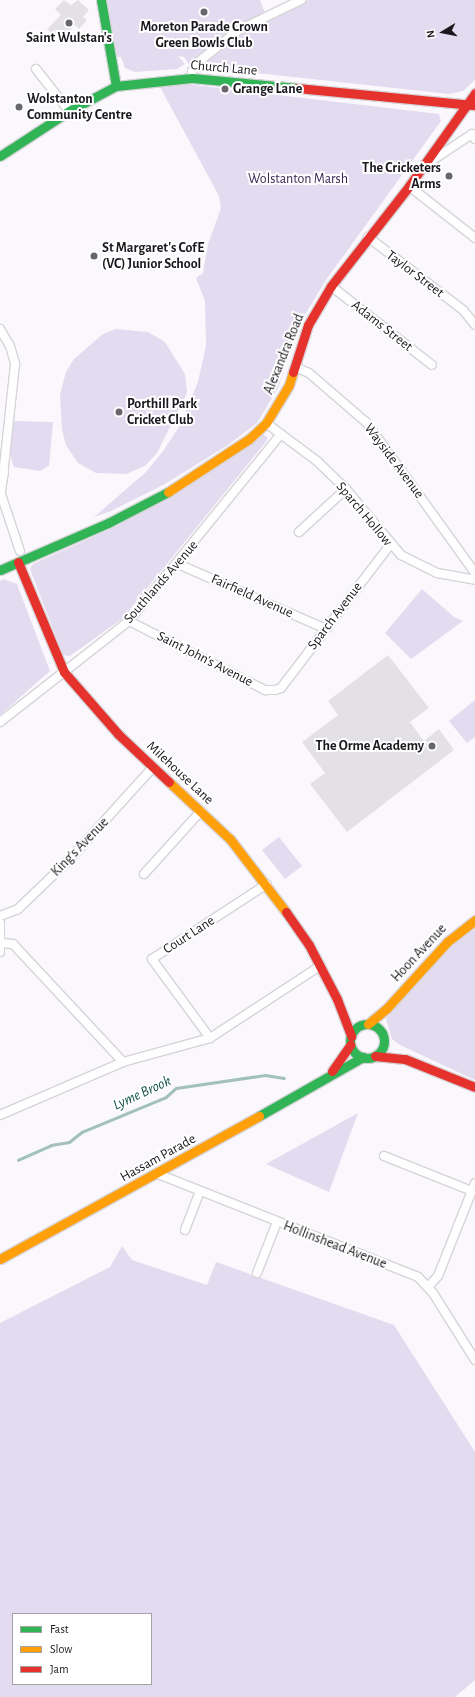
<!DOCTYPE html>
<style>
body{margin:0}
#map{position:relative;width:475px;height:1697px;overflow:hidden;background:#faf8fd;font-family:"Alegreya Sans",sans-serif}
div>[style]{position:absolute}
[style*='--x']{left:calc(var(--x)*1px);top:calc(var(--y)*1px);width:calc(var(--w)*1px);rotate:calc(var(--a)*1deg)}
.green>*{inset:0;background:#e3dbef}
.stream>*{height:2.5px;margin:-1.25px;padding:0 1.25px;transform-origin:1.25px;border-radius:1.25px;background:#a1c1ba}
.building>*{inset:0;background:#e3e1e6}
.roads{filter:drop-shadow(1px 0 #d6d4d8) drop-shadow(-1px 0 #d6d4d8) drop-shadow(0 1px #d6d4d8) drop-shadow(0 -1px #d6d4d8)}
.street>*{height:8px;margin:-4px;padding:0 4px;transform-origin:4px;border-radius:4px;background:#fefeff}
.fast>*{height:9px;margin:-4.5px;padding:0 4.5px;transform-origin:4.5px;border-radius:4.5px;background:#30b455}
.fast>.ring{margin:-4.5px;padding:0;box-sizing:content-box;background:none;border:9px solid #30b455;border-radius:50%}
.slow>*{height:9px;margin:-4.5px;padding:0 4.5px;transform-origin:4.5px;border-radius:4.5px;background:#ff9f0a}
.jam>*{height:9px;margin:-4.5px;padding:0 4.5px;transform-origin:4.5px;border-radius:4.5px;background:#e5322d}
.dots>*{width:11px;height:11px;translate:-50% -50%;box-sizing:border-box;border:2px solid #fff;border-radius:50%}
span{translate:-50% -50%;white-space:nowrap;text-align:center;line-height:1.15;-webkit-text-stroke:4px #fff;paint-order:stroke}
.poi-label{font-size:14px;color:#1a181d;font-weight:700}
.left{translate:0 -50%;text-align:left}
.right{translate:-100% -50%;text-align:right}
.street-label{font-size:14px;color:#1a181d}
.park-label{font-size:14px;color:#3c2554}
.water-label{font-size:15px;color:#155548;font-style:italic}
.legend{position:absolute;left:12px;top:1613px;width:140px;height:72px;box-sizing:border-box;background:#fff;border:1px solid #a3a3a5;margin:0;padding:5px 7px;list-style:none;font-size:12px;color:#1a181d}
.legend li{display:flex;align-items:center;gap:8px;height:20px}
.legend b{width:20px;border:1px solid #a3a3a5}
.north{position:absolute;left:423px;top:12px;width:40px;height:40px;-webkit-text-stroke:3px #fff;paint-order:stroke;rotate:260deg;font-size:11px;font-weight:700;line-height:16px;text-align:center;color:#1a181d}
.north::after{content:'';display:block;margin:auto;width:14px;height:18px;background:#1a181d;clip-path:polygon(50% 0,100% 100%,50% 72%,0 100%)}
</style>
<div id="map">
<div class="green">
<div style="clip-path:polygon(107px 0,260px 0,265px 13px,236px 28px,190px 66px,184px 57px,178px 56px,185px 64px,177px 69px,135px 72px,125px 68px,121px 57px,115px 57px)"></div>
<div style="clip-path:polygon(309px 0,475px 0,475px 80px,463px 91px,449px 94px,201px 67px,202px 63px,240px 33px,269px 17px)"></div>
<div style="clip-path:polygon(185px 84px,439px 114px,441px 121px,326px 280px,300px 323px,278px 388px,257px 423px,228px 445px,165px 484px,111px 511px,94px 517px,146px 472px,163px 451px,179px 427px,198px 382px,206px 345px,205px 301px,196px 278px,203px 273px,208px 244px,221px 208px,219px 196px,160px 87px)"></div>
<div style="clip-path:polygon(116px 329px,148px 332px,165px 342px,185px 374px,187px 393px,157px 453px,145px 466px,126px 474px,96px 473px,78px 463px,66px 445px,62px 430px,60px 394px,66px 372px,74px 359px,103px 334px)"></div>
<div style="clip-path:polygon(13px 421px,53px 422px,49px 466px,40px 471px,14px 467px,8px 450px)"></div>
<div style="clip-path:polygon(263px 434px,268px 438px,265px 443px,123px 618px,70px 656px,63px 655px,30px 569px,33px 564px,117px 526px,223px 464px)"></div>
<div style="clip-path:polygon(4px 579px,17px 584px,50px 671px,0 715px,0 581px)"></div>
<div style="clip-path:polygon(422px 589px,454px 617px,463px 621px,411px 659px,385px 633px)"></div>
<div style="clip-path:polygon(475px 700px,475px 737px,467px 743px,449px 721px)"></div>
<div style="clip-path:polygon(279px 837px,302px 866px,285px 879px,262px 850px)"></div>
<div style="clip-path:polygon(475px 929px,475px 1080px,400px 1045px,392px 1039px,386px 1019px,444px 950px)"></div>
<div style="clip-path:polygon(358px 1113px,329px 1192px,266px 1164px)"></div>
<div style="clip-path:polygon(evenodd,122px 1246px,132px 1260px,207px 1285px,216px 1262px,394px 1325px,475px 1452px,475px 1680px,455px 1697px,0 1697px,0 1323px,110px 1267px,122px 1246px,13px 1614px,151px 1614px,151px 1684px,13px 1684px,13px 1614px)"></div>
</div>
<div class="stream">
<div style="--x:18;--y:1160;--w:36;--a:-24"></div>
<div style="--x:51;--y:1145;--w:18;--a:-9"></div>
<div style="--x:69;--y:1142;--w:16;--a:-38"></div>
<div style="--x:82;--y:1132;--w:91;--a:-22.6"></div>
<div style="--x:166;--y:1097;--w:13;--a:-42"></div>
<div style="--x:176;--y:1088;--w:90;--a:-8.3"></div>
<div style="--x:265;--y:1075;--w:19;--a:9"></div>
</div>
<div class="building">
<div style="clip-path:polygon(64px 0,71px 5px,78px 0,89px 10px,83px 17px,87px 20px,79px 29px,75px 25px,59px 41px,47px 29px,61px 15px,55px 9px)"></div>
<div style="clip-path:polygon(388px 655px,429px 708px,410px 722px,424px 741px,439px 729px,454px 750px,347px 832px,310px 784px,325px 773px,302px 742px,338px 715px,328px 701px)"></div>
</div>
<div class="roads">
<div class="street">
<div style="--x:36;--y:69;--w:53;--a:51.8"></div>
<div style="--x:192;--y:78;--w:7;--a:-90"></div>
<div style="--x:192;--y:71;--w:9;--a:-58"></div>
<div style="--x:197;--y:63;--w:53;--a:-38.2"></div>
<div style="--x:239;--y:30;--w:69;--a:-25.8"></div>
<div style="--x:427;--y:164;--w:54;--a:-33.7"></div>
<div style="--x:472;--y:134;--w:6;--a:59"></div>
<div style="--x:409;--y:186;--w:84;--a:38.2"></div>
<div style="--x:368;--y:237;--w:120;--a:37.5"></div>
<div style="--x:463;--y:310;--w:19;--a:51"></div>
<div style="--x:331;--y:286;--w:128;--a:38"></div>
<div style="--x:0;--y:329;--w:20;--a:60"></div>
<div style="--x:10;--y:346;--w:19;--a:74"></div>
<div style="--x:15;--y:364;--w:104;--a:96.1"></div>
<div style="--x:295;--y:367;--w:15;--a:23"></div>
<div style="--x:309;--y:373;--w:77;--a:40.8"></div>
<div style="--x:367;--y:423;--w:185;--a:54.2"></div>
<div style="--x:266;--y:423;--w:64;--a:36.7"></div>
<div style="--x:317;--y:461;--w:40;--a:44"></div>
<div style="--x:346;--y:489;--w:86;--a:50.2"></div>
<div style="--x:401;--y:555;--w:40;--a:26.6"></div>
<div style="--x:437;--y:573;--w:39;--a:10"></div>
<div style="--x:1;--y:494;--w:60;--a:71.6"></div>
<div style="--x:0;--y:497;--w:26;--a:-81"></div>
<div style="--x:299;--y:532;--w:64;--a:-42.5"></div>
<div style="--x:178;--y:564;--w:162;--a:23.7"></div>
<div style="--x:129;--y:621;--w:153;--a:26.9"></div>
<div style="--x:265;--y:690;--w:10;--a:0"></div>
<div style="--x:275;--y:690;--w:6;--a:-18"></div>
<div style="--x:281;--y:688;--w:180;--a:-52.7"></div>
<div style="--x:0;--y:722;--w:164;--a:-38.1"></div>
<div style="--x:129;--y:621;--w:241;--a:-50.9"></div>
<div style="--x:144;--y:874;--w:85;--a:-47.9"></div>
<div style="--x:0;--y:916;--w:19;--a:-21"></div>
<div style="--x:18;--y:909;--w:72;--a:-43.9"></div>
<div style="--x:70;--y:859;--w:124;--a:-47.9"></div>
<div style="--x:0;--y:923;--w:29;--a:90"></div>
<div style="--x:2;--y:943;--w:11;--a:5"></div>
<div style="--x:13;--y:944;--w:161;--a:47"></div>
<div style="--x:210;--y:1038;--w:98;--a:-126.3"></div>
<div style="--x:152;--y:959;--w:137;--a:-33.1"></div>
<div style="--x:0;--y:1115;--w:134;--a:-23.3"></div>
<div style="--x:123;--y:1062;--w:90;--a:-15.4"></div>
<div style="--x:210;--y:1038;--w:131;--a:-33.2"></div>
<div style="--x:384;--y:1156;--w:95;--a:21.7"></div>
<div style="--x:158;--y:1174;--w:280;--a:21.6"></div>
<div style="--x:418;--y:1277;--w:22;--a:47"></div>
<div style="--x:433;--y:1293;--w:79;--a:57.9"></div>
<div style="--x:185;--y:1230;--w:42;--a:-69"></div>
<div style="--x:257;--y:1273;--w:55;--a:-68.6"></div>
<div style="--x:428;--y:1287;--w:15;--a:-48"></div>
<div style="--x:438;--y:1276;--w:100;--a:-68.3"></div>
</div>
<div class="fast">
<div style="--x:101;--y:0;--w:87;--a:80.1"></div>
<div style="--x:116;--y:86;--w:76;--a:-6"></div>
<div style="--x:192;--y:78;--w:105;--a:5.4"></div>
<div style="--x:0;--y:156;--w:82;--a:-33.1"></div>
<div style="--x:69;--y:111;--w:53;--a:-28"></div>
<div style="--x:0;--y:570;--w:118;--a:-23.5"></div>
<div style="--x:108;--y:523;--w:68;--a:-27.3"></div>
<div class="ring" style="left:350px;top:1024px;width:25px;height:25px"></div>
<div style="--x:259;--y:1116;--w:120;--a:-29.6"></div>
</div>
<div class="slow">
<div style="--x:168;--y:492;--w:97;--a:-33.2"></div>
<div style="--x:249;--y:439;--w:23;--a:-43"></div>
<div style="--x:266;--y:423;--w:44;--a:-58.8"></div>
<div style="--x:289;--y:385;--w:14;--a:-73"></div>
<div style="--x:169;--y:782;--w:83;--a:43.1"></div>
<div style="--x:230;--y:839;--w:92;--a:52.5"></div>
<div style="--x:368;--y:1024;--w:25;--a:-40"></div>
<div style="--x:387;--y:1008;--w:89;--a:-47.7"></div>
<div style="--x:447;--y:942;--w:36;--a:-38"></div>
<div style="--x:0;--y:1259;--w:296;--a:-28.9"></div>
</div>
<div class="jam">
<div style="--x:297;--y:88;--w:179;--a:5.5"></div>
<div style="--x:293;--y:372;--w:49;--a:-72.3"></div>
<div style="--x:308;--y:325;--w:45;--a:-59.5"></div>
<div style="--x:331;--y:286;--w:127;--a:-52"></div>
<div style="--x:409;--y:186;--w:114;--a:-54.6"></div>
<div style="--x:18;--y:562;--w:119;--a:67.3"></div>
<div style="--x:64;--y:672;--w:82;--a:48.9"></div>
<div style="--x:118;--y:734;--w:70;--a:43.3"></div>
<div style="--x:286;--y:912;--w:40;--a:55.1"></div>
<div style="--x:309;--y:945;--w:61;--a:62.6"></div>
<div style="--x:337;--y:999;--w:40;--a:69"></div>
<div style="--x:375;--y:1056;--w:30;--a:6"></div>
<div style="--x:405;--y:1059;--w:75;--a:21.8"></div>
<div style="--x:332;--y:1071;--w:32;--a:-55"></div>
</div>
</div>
<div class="dots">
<div style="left:204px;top:12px;background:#68666b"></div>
<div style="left:69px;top:23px;background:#68666b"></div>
<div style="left:225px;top:89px;background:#68666b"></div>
<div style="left:19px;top:107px;background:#68666b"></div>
<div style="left:449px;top:176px;background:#68666b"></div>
<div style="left:94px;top:256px;background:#68666b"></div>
<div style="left:119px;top:412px;background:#68666b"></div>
<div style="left:432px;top:746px;background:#68666b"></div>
</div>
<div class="poi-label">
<span style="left:204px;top:35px">Moreton Parade Crown<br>Green Bowls Club</span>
<span style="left:69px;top:38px">Saint Wulstan's</span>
<span class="left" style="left:233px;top:89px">Grange Lane</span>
<span class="left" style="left:27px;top:107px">Wolstanton<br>Community Centre</span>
<span class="right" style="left:441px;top:176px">The Cricketers<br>Arms</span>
<span class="left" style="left:102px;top:256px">St Margaret's CofE<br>(VC) Junior School</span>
<span class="left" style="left:127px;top:412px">Porthill Park<br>Cricket Club</span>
<span class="right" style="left:424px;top:746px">The Orme Academy</span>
</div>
<div class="street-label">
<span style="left:224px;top:68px;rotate:5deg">Church Lane</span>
<span style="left:415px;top:274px;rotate:37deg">Taylor Street</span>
<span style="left:382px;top:326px;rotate:38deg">Adams Street</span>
<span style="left:284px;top:354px;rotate:-68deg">Alexandra Road</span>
<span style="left:394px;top:461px;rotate:53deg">Wayside Avenue</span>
<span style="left:364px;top:514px;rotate:50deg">Sparch Hollow</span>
<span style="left:161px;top:582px;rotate:-49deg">Southlands Avenue</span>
<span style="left:252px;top:596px;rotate:24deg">Fairfield Avenue</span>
<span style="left:335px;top:616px;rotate:-53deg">Sparch Avenue</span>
<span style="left:205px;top:659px;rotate:27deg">Saint John's Avenue</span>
<span style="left:180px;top:773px;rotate:43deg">Milehouse Lane</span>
<span style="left:80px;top:847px;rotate:-46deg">King's Avenue</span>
<span style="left:189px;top:935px;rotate:-33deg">Court Lane</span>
<span style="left:419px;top:953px;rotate:-47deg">Hoon Avenue</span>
<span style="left:158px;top:1158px;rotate:-29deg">Hassam Parade</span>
<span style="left:335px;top:1245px;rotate:21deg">Hollinshead Avenue</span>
</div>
<div class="park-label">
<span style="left:298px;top:179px">Wolstanton Marsh</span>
</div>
<div class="water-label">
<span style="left:142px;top:1093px;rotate:-25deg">Lyme Brook</span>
</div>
<ul class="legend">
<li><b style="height:5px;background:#30b455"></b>Fast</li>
<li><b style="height:5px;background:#ff9f0a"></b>Slow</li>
<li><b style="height:5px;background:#e5322d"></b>Jam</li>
</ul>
<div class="north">N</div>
</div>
